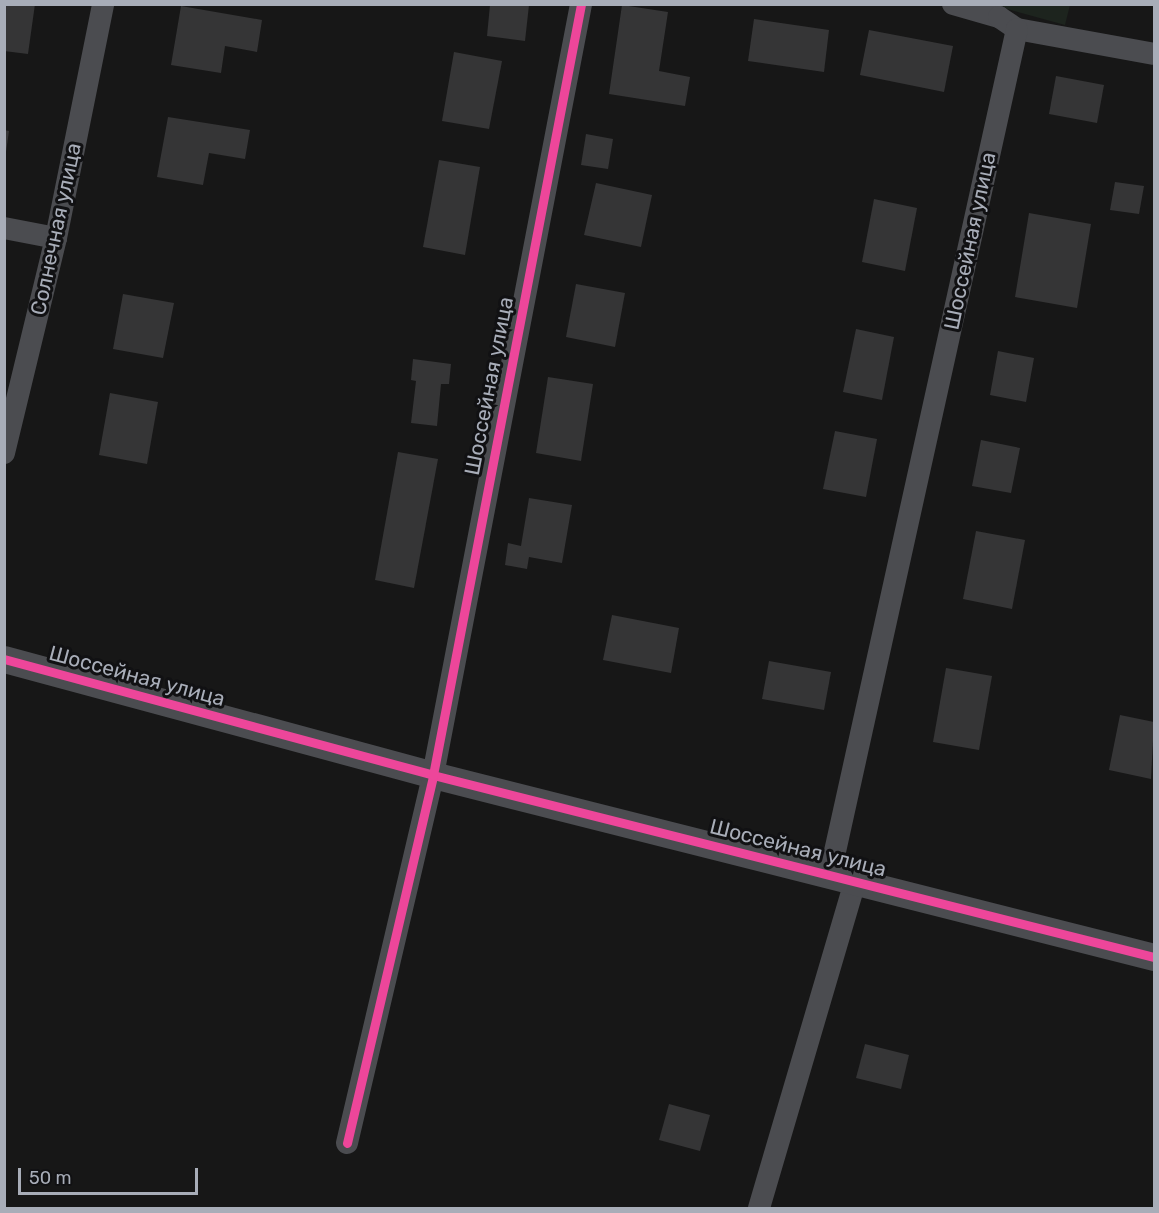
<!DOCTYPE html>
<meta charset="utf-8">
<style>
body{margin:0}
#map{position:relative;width:1159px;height:1213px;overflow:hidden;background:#171717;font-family:Rubik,sans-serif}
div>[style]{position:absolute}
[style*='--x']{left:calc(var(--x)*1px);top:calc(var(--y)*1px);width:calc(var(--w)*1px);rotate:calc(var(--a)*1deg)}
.green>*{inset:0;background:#1d241e}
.building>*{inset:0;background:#353536}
.minor>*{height:22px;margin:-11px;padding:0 11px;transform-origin:11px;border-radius:11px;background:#4b4c50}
.tertiary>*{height:27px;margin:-13.5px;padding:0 13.5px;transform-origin:13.5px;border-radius:13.5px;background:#4b4c50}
.cycleway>*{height:9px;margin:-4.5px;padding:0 4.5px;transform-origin:4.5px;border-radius:4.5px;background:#ed469a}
span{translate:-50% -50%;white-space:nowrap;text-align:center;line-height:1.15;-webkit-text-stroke:6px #111113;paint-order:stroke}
.street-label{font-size:21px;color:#a8adb8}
.frame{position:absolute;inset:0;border:6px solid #a8adb8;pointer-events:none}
.scale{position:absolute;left:18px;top:1168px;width:180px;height:27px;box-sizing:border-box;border:3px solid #a8adb8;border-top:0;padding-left:8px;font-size:18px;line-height:21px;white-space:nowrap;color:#a8adb8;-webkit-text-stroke:4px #111113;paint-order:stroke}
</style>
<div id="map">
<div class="green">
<div style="clip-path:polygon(993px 5px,1070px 5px,1065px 25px)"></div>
</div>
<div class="building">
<div style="clip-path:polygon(4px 4px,35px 4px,28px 54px,4px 51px)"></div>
<div style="clip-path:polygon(490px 5px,529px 5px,525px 41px,487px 36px)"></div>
<div style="clip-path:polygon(622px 5px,668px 12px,659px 71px,690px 77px,685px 106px,609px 94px)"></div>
<div style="clip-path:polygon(181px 6px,262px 20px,257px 52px,225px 46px,221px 73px,171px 65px)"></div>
<div style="clip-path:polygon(754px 19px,829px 30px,824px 72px,748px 61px)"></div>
<div style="clip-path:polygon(869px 30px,953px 46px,944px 92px,860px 75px)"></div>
<div style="clip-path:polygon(454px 52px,502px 61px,489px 129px,442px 121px)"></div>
<div style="clip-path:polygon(1056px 76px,1104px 85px,1097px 123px,1049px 114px)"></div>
<div style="clip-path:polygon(168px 117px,250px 130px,245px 159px,209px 153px,203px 185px,157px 177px)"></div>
<div style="clip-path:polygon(4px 130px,9px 131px,6px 152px,4px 152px)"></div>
<div style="clip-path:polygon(586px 134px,613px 139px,608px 169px,581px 165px)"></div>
<div style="clip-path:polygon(439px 160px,480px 167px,465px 255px,423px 247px)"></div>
<div style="clip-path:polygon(1115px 182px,1144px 186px,1139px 214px,1110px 210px)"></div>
<div style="clip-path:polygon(596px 183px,652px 195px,641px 247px,584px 235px)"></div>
<div style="clip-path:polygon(874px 199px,917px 208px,905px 271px,862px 262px)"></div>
<div style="clip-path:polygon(1029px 213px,1091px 224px,1077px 308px,1015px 297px)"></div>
<div style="clip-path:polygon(576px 284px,625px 293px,615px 347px,566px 337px)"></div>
<div style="clip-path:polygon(123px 294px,174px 303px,163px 358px,113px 349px)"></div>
<div style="clip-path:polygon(856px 329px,894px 337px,882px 400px,843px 392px)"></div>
<div style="clip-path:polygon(998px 351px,1034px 358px,1026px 402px,990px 395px)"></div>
<div style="clip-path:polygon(413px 359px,451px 364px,449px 384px,441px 384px,437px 426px,411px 423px,416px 381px,411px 380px)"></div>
<div style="clip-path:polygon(548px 377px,593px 384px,581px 461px,536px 453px)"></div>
<div style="clip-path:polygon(110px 393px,158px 402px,147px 464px,99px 455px)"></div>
<div style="clip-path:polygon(835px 431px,877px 439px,866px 497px,823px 489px)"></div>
<div style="clip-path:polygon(981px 440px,1020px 448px,1011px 493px,972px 486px)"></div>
<div style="clip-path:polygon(398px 452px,438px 459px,414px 588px,375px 580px)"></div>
<div style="clip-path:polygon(529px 498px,572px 505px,562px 563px,529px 557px,527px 569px,505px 565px,508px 543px,521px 546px)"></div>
<div style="clip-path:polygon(976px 531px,1025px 540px,1012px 609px,963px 599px)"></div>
<div style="clip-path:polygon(612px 615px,679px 628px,671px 673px,603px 660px)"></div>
<div style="clip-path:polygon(769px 661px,831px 672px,824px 710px,762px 699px)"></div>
<div style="clip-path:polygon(946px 668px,992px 676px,979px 750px,933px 742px)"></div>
<div style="clip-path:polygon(1120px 715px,1154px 722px,1151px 779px,1109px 770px)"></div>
<div style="clip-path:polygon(865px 1044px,909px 1055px,901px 1089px,856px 1078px)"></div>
<div style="clip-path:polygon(669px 1104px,710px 1115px,700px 1151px,659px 1140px)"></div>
</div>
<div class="minor">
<div style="--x:953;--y:4;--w:48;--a:15.8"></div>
<div style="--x:999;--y:17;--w:22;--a:34"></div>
<div style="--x:1017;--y:29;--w:139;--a:10.3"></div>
<div style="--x:4;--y:228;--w:53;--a:10.9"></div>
<div style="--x:4;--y:453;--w:221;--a:-76.4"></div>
<div style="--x:56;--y:238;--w:239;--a:-78.6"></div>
<div style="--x:830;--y:874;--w:865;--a:-77.52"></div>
<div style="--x:347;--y:1143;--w:378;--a:-76.8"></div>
<div style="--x:433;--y:775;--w:785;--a:-79.13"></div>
<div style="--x:759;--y:1208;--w:341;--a:-73.6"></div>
</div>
<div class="tertiary">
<div style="--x:4;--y:659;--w:444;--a:15.1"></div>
<div style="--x:433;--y:775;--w:744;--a:14.17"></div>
</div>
<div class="cycleway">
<div style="--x:4;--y:659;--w:444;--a:15.1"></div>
<div style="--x:433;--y:775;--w:744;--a:14.17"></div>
<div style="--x:347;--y:1143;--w:378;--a:-76.8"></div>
<div style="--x:433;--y:775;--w:785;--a:-79.13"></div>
</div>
<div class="street-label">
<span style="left:56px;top:229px;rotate:-78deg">Солнечная улица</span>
<span style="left:970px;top:241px;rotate:-78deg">Шоссейная улица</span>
<span style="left:489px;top:386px;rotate:-79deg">Шоссейная улица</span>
<span style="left:137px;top:676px;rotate:15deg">Шоссейная улица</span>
<span style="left:798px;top:848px;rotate:14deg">Шоссейная улица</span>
</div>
<div class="frame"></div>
<div class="scale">50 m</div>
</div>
